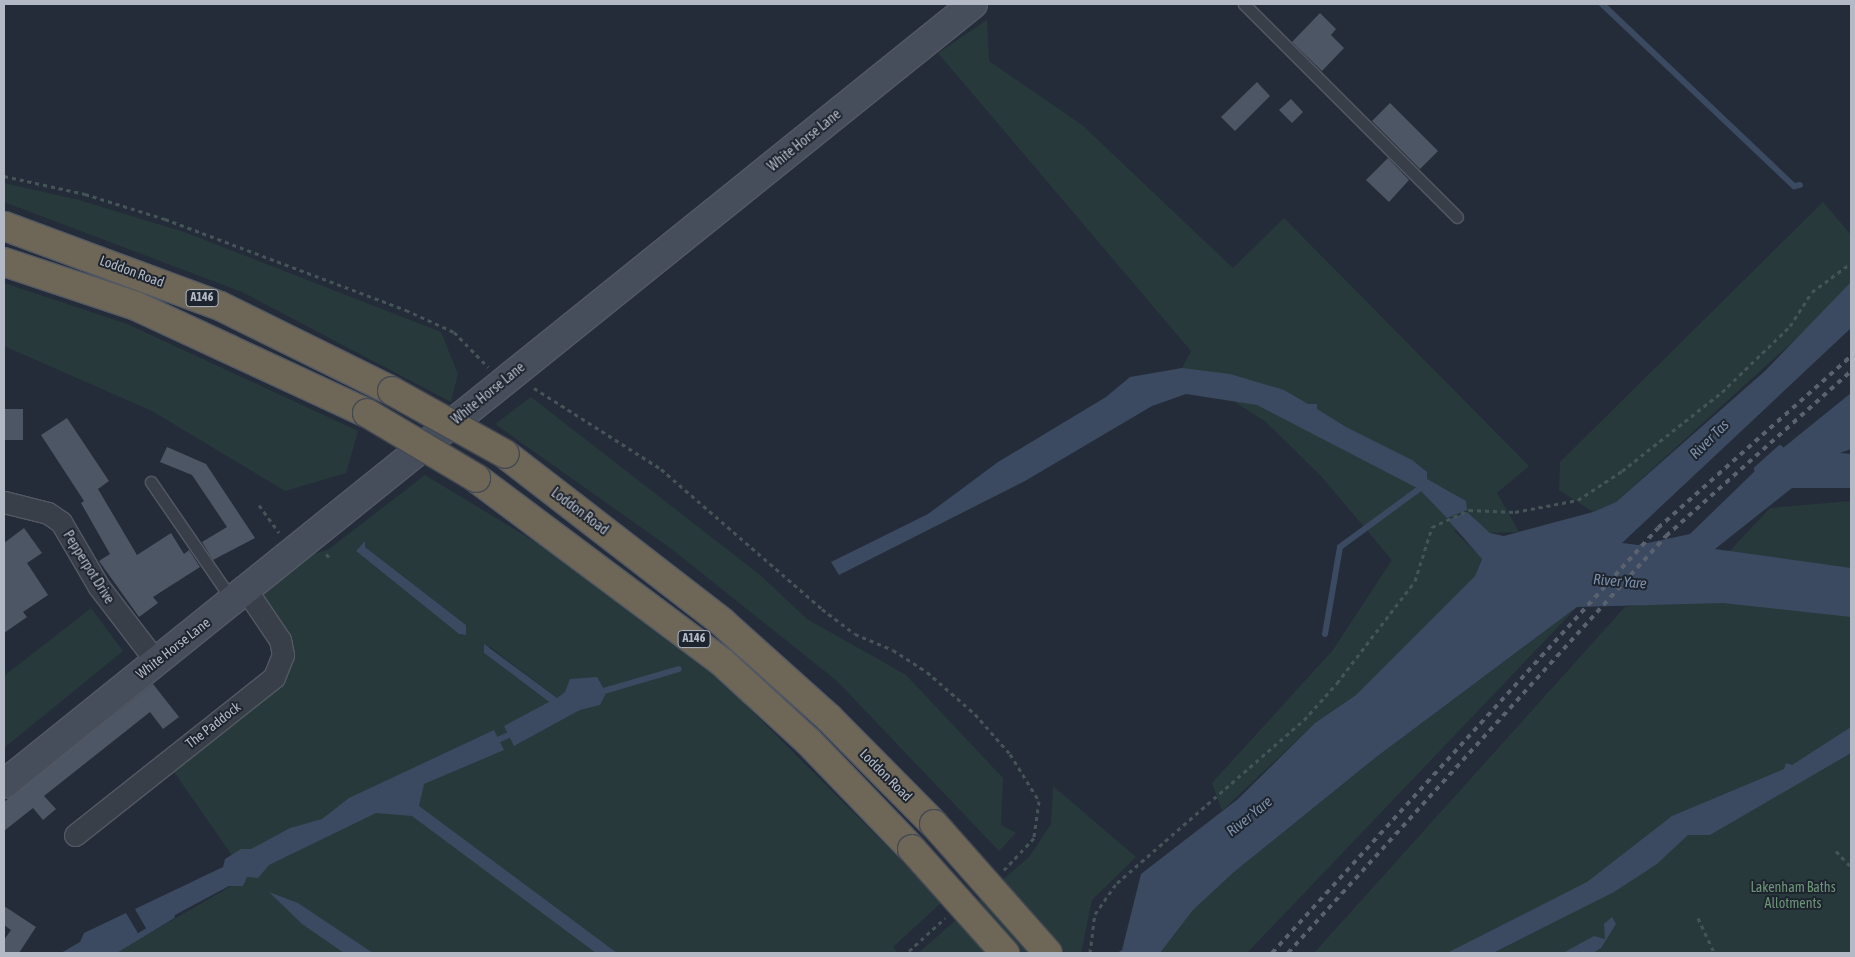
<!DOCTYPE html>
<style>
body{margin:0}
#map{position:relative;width:1855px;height:957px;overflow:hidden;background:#242c39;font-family:"Asap Condensed",sans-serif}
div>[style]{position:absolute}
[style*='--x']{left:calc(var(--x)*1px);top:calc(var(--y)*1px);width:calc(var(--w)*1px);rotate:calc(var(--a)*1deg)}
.green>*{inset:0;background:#27393b}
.water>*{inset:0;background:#3b4a60}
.stream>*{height:6px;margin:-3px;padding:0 3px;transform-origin:3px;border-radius:3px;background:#3b4a60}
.building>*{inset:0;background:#4d5664}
.path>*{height:3px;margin-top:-1.5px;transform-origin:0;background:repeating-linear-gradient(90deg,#445457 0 4px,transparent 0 8px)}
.roads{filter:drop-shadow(1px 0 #535964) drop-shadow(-1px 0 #535964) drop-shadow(0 1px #535964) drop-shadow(0 -1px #535964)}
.lane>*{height:11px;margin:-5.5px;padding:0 5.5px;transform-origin:5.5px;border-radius:5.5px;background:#383f49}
.street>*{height:21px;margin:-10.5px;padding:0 10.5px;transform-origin:10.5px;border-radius:10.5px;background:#383f49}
.secondary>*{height:28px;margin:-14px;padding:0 14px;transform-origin:14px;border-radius:14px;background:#464e5c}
.highway>*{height:28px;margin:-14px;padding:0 14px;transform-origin:14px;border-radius:14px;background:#6e6656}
.rail>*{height:4px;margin-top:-2px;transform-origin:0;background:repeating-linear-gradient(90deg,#5a6270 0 5px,transparent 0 10px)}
.bridges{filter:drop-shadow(1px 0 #434954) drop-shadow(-1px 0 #434954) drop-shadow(0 1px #434954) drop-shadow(0 -1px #434954)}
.highway-bridge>*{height:28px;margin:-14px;padding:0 14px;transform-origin:14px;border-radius:14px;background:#6e6656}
span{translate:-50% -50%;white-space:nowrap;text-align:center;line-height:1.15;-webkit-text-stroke:4px #1d242e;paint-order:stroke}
.shield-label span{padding:1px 4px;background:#1d242e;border:1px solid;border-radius:4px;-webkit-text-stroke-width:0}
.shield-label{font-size:12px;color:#b3b9c5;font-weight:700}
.street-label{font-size:14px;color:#b3b9c5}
.park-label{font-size:14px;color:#6c9477}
.water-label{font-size:15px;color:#7d8faa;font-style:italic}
.frame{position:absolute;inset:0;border:5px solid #b3b9c5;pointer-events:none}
</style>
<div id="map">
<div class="green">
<div style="clip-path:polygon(987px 20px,989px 61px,1082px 125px,1233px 268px,1284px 218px,1529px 466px,1497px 493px,1519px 532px,1490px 533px,1469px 516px,1454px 531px,1482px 558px,1475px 576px,1356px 695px,1315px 723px,1222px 811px,1212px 783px,1333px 650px,1392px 560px,1321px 476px,1266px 422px,1182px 368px,1191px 351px,938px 53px)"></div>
<div style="clip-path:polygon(4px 183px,79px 200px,184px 232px,441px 332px,458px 374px,451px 402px,242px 292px,4px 202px)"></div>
<div style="clip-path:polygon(1823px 202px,1851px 235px,1851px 282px,1833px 305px,1616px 502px,1593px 512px,1559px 490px,1560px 462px)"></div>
<div style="clip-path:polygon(4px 283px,127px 324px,358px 431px,346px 473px,285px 491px,152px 411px,4px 346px)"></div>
<div style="clip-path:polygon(531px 397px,760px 575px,807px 619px,906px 675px,1003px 778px,1001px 825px,1016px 833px,999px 851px,837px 681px,673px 550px,495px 424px)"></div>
<div style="clip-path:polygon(evenodd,425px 475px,562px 558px,719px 678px,887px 846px,942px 902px,893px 947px,898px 953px,115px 953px,247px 877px,170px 766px,284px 676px,255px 596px,294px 561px,329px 549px,425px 475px,365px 541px,365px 547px,466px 625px,466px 635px,459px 634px,356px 551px,365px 541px,425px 475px,490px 647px,557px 698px,565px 692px,600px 705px,580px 710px,514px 746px,550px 703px,484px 653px,490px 647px)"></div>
<div style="clip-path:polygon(1851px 501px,1851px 953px,1314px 953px,1625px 607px,1673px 600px,1711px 571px,1770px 508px)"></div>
<div style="clip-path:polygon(1577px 607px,1247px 953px,1160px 953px,1193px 910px,1234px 872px,1375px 758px)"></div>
<div style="clip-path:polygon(91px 608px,123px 651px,4px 748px,4px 676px)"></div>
<div style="clip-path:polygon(1053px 786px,1136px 857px,1092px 900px,1081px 953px,918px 953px,1029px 857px,1051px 824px)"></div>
</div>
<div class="water">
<div style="clip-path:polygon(1851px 282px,1851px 328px,1622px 543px,1638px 545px,1690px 534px,1757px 469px,1851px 393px,1851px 449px,1840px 453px,1851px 454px,1851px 488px,1792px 488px,1715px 549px,1851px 568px,1851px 617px,1723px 603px,1577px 607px,1375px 758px,1234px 872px,1193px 910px,1160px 953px,1117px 953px,1122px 950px,1141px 874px,1238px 799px,1315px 723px,1356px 695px,1475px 576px,1482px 559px,1448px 520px,1467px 512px,1490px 533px,1504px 536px,1593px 512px,1616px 502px,1765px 371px)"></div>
<div style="clip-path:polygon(1182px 368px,1230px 374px,1284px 390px,1308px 404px,1317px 404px,1317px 409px,1346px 427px,1412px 460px,1427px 472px,1427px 479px,1466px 501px,1467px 510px,1447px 518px,1419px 489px,1257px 405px,1186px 394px,1152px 406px,1025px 481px,839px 575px,831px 562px,928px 514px,998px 462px,1106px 397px,1130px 377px)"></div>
<div style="clip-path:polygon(365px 541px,365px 547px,466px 625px,466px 635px,459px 634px,356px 551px)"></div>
<div style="clip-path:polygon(484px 644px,557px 698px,565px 692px,570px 679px,597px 677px,606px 693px,600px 705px,580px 710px,514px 746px,504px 726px,549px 702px,484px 653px)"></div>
<div style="clip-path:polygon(1851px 727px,1851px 753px,1710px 835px,1688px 835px,1657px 864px,1614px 892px,1493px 953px,1447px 953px,1587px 882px,1672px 816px,1784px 769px,1786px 763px,1792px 765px)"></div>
<div style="clip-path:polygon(494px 730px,504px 750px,424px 784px,419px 806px,617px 953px,596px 953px,412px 816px,376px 813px,269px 865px,258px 878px,247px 877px,243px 886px,229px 886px,147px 930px,135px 909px,223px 867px,225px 859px,241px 849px,251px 849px,290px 828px,322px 819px,349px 798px)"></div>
<div style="clip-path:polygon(269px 892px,298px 903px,373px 953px,344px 953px,302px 924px)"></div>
<div style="clip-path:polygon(126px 913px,139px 935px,115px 953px,61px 953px,80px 942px,84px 933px)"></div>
<div style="clip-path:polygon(1612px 917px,1616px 924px,1601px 948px,1593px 953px,1563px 953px,1594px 936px,1605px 939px,1604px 924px)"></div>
</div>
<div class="stream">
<div style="--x:1602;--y:4;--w:265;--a:43.5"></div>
<div style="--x:1794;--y:186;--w:6;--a:-9"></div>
<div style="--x:1757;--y:469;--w:31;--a:-42"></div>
<div style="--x:1325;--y:634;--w:88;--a:-80.2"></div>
<div style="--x:1340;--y:547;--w:98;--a:-36.3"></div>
<div style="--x:597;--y:693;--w:85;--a:-16.3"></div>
<div style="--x:493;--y:742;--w:24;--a:-24"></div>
<div style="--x:111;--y:953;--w:71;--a:-31.2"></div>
</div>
<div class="building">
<div style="clip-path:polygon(1320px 13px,1336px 29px,1331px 35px,1344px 48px,1322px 71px,1292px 42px)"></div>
<div style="clip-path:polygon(1257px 82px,1270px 96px,1235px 131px,1221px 117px)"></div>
<div style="clip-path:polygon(1291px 99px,1303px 112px,1292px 123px,1279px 110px)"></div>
<div style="clip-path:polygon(1390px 103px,1438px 151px,1420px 169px,1372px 121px)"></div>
<div style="clip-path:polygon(1388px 158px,1409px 180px,1389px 202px,1366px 180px)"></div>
<div style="clip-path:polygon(4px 409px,23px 409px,23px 440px,4px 440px)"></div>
<div style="clip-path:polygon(67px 418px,109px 481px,98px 489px,137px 555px,171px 533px,184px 554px,189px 550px,200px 567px,153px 597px,158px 603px,139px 617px,99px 561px,110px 554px,81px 503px,84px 501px,41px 435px)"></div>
<div style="clip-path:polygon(167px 447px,206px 464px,255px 538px,213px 560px,202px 542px,227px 527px,192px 475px,160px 462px)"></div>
<div style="clip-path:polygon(24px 528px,42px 553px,27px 563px,48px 595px,23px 612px,27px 617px,4px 633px,4px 543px)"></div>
<div style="clip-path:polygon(153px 684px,179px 717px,163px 729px,150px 712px,44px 796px,56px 809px,43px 820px,33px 808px,4px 831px,4px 802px)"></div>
<div style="clip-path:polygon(4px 906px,36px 927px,19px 953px,4px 953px,4px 940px,11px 930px,4px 925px)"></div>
</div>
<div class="path">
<div style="--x:4;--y:176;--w:83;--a:12.5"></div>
<div style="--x:85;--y:194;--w:84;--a:17.4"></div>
<div style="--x:165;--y:219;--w:258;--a:20.7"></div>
<div style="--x:406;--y:310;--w:53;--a:24.6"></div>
<div style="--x:454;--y:332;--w:49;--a:45.8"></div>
<div style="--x:534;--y:388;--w:151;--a:32.5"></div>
<div style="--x:661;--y:469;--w:213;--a:41"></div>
<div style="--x:822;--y:609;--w:41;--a:37.1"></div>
<div style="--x:855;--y:634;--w:41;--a:22.8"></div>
<div style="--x:893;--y:650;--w:40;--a:32.9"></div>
<div style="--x:927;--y:672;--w:64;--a:41.2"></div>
<div style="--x:975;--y:714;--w:53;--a:48.8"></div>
<div style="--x:1010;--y:754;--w:55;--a:58.3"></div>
<div style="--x:1039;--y:801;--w:37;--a:98"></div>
<div style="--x:1034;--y:838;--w:44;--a:133.2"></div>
<div style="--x:259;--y:505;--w:34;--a:54"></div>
<div style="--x:326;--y:554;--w:7;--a:45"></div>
<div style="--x:1836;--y:851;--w:22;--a:47"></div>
<div style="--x:1698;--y:918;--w:38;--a:65"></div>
<div style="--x:909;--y:951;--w:49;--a:-42.5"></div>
<div style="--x:1090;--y:953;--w:39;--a:-83"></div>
<div style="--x:1095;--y:914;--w:38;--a:-55"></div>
<div style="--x:1117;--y:883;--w:248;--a:-41.1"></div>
<div style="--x:1304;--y:720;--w:50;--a:-48.3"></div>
<div style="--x:1337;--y:683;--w:128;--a:-52.6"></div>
<div style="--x:1415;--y:581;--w:57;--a:-72.5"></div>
<div style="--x:1432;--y:527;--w:41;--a:-24.7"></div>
<div style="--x:1469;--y:510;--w:46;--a:2.5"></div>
<div style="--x:1515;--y:512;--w:64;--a:-10.8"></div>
<div style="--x:1578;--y:500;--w:53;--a:-33.4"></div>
<div style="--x:1622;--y:471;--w:127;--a:-38.3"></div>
<div style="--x:1722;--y:392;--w:95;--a:-44.1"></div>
<div style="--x:1790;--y:326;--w:40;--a:-57.1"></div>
<div style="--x:1812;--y:292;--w:49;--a:-36.6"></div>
</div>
<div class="roads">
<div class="lane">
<div style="--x:1244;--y:4;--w:301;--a:45"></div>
<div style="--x:151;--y:482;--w:143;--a:55.5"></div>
</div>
<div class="street">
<div style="--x:4;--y:502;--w:45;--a:14"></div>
<div style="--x:48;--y:513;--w:16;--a:35"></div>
<div style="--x:61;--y:522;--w:75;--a:59.7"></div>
<div style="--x:99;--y:587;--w:92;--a:52.5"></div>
<div style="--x:75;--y:835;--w:254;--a:-38.4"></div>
<div style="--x:274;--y:677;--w:24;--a:-68"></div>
<div style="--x:283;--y:655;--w:15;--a:-101"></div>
<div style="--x:280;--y:640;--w:59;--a:-124"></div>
</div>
<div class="secondary">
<div style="--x:4;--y:784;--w:1244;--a:-38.83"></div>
</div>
<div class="highway">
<div style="--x:4;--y:226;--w:230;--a:20.3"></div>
<div style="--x:220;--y:306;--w:192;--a:26.3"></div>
<div style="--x:4;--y:262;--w:139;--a:18.4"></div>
<div style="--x:136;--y:306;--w:255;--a:24.9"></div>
<div style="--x:505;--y:454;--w:274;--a:37.7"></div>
<div style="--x:722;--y:622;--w:144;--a:41.9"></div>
<div style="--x:829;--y:718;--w:149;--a:45.3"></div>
<div style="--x:476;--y:478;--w:307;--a:36.8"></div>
<div style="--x:722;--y:662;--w:117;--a:42.6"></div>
<div style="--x:808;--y:741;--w:150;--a:46.1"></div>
</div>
</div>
<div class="rail">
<div style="--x:1272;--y:953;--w:574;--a:-47.75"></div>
<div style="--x:1658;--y:528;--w:259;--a:-41.7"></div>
<div style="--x:1288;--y:953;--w:563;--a:-47.81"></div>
<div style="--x:1666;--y:536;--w:248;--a:-41.7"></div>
</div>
<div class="bridges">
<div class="highway-bridge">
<div style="--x:392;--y:391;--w:129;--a:29.1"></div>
<div style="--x:367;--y:413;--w:127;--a:30.8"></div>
<div style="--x:934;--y:824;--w:172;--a:48.5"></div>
<div style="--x:912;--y:849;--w:140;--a:48.2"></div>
</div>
</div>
<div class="shield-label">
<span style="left:202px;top:298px">A146</span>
<span style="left:694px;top:639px">A146</span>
</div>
<div class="street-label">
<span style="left:804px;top:140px;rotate:-39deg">White Horse Lane</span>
<span style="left:132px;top:271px;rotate:20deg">Loddon Road</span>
<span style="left:488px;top:393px;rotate:-39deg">White Horse Lane</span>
<span style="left:580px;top:511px;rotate:37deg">Loddon Road</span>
<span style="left:89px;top:567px;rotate:58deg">Pepperpot Drive</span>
<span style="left:173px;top:648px;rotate:-38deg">White Horse Lane</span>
<span style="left:213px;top:725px;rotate:-38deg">The Paddock</span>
<span style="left:886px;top:775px;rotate:45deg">Loddon Road</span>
</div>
<div class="park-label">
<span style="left:1793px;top:895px">Lakenham Baths<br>Allotments</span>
</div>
<div class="water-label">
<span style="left:1709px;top:439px;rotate:-45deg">River Tas</span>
<span style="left:1620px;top:581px;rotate:5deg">River Yare</span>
<span style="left:1249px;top:816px;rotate:-39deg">River Yare</span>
</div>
<div class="frame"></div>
</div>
